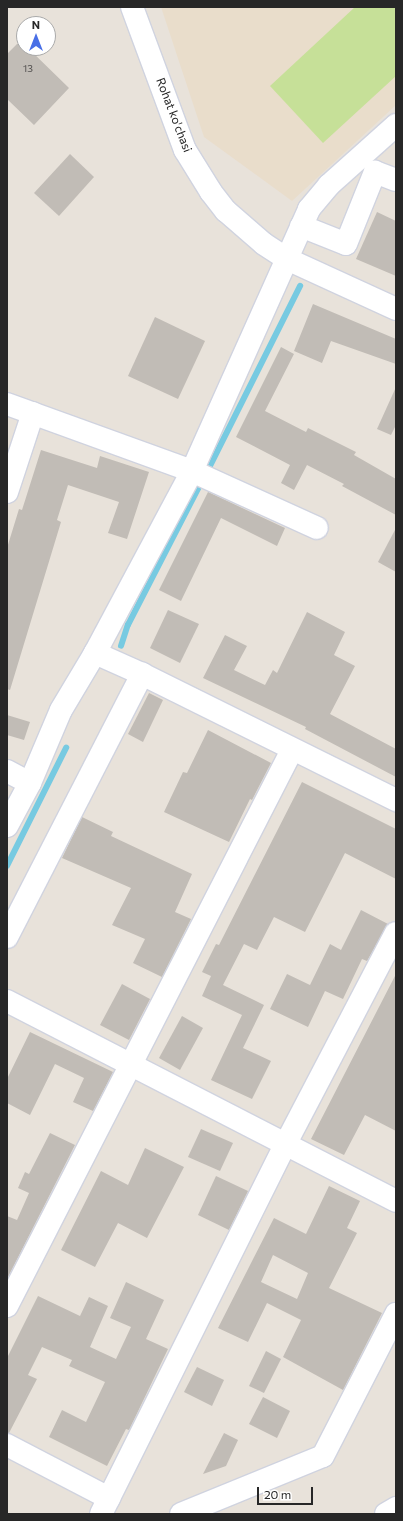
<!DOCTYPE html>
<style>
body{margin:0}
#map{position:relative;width:403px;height:1521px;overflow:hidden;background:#e8e2da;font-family:Commissioner,sans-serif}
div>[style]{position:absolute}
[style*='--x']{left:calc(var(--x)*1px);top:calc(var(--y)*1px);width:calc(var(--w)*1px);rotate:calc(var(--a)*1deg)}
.education>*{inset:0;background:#e9ddcb}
.pitch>*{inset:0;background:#c6e098}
.stream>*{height:5.5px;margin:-2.75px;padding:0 2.75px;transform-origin:2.75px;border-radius:2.75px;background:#77cae1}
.building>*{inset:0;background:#c1bcb6}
.roads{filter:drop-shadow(1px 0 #d0d3df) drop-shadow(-1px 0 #d0d3df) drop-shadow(0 1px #d0d3df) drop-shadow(0 -1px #d0d3df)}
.minor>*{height:22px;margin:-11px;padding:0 11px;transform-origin:11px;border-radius:11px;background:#fff}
span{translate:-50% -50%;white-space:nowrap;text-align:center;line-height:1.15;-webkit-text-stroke:3px #fff;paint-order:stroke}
.number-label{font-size:10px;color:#4e4c4b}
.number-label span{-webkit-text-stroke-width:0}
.street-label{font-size:12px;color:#272727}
.frame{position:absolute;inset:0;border:8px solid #272727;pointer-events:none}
.north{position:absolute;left:16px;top:16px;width:40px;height:40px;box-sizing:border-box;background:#fff;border:1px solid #a9a9a9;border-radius:50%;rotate:0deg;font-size:11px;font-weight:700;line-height:16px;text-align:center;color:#272727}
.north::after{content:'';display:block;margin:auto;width:14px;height:18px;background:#496fe6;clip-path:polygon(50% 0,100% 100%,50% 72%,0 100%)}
.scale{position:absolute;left:257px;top:1487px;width:56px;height:18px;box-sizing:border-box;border:2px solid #272727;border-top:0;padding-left:5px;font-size:12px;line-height:14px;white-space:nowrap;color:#272727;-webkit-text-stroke:3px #fff;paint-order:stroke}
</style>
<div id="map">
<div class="education">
<div style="clip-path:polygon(161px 7px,396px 7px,396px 105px,292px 201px,204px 137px)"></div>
</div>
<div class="pitch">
<div style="clip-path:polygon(355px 7px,396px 7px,396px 76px,323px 143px,270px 86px)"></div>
</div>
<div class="stream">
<div style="--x:206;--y:474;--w:210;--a:-63.4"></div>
<div style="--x:121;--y:646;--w:22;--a:-72"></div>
<div style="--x:128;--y:625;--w:162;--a:-62.8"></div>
<div style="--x:7;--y:866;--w:132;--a:-63.4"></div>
</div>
<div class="building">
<div style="clip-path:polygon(17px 44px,23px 44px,24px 48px,28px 48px,69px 88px,34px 125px,7px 99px,7px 54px)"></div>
<div style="clip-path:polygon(70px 154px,94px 177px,59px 216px,34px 193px)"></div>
<div style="clip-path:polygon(377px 212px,396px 221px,396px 276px,356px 259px)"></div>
<div style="clip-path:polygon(313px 304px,396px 339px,396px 364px,331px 341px,322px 363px,294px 351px)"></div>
<div style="clip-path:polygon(155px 317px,205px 341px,178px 399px,128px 376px)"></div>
<div style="clip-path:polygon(281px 347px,294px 354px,265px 411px,306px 432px,308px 428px,356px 452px,354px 455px,396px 479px,396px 515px,342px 486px,344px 484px,307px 465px,294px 490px,281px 483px,290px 465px,236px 437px)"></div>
<div style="clip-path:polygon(396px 387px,396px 425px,391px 435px,377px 429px)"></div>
<div style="clip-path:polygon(41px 450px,97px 468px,100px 456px,149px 472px,127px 539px,108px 533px,119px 502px,68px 485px,57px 520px,61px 522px,10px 690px,7px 689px,7px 548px,19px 509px,22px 510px)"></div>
<div style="clip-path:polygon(208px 492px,285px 528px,277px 546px,221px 518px,181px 601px,159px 590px)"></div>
<div style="clip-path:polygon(396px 528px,396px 572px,378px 562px)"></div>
<div style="clip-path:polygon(168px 610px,199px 624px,180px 663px,150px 648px)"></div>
<div style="clip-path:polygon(307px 612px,345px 632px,334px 655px,355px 666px,330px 714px,396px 749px,396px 777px,305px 729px,306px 727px,203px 678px,225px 635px,247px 646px,234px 670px,265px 685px,273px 670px,277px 673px)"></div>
<div style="clip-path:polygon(149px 693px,163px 700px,143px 742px,128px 734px)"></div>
<div style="clip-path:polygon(7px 715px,30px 722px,24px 740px,7px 735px)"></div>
<div style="clip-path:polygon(208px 730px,271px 763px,252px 800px,250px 799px,229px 842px,164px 812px,183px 772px,187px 773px)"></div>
<div style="clip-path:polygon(302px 782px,396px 829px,396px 879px,345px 853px,305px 932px,274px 917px,257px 950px,244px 944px,223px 985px,264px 1005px,243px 1048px,271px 1061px,252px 1099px,211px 1080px,242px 1015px,202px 996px,211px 976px,202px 972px,216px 944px,219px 945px)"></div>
<div style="clip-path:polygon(82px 817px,113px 832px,111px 836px,192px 874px,175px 912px,191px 919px,162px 977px,133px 963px,145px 939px,112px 925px,131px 888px,62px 858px)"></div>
<div style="clip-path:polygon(361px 910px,388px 924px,367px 961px,362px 959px,343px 999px,325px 991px,308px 1027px,270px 1009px,287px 974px,310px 985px,330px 944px,341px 950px)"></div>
<div style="clip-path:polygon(396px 974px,396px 1131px,365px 1115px,344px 1155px,311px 1139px)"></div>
<div style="clip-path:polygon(122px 984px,150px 999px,129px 1040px,100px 1025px)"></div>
<div style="clip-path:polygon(182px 1016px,203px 1028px,180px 1070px,159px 1058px)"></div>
<div style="clip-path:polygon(30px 1032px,113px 1072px,93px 1111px,73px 1102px,84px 1078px,55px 1064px,30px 1115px,7px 1103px,7px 1079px)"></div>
<div style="clip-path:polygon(201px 1129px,233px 1143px,220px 1171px,188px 1157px)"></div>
<div style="clip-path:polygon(50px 1133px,75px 1145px,7px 1279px,7px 1216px,17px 1220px,29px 1193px,18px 1188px,25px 1172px,29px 1174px)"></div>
<div style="clip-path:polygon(145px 1148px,184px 1167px,147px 1238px,118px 1223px,95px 1267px,61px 1250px,101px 1171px,128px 1185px)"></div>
<div style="clip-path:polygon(216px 1176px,248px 1191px,229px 1230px,198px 1215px)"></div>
<div style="clip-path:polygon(evenodd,329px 1186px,360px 1201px,347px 1228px,357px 1233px,329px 1288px,382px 1313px,343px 1390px,283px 1357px,301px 1320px,267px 1303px,248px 1342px,218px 1328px,274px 1218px,306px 1234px,329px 1186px,273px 1255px,308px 1273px,297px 1299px,261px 1282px,273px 1255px)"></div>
<div style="clip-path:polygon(126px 1282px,164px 1300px,146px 1339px,168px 1349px,129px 1430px,126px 1429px,107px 1466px,49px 1437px,62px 1410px,86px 1422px,105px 1382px,69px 1366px,72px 1360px,42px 1347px,28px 1375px,37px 1379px,9px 1433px,7px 1433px,7px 1358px,38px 1296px,80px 1316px,89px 1297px,108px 1306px,90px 1347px,116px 1359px,131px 1327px,110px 1318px)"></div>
<div style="clip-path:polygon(266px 1351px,281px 1359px,264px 1393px,249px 1386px)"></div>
<div style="clip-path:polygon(197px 1367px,224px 1380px,212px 1406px,184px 1392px)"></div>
<div style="clip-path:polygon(263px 1397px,290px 1411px,277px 1438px,249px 1424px)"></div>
<div style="clip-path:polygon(224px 1433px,238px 1440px,226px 1466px,203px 1474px)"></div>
</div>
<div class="roads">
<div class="minor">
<div style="--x:132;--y:7;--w:153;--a:69.7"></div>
<div style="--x:185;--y:150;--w:49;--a:58.2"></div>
<div style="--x:211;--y:192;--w:24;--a:52"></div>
<div style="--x:226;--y:211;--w:50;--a:41"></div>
<div style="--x:264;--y:244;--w:27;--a:33"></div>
<div style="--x:287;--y:259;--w:120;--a:24.6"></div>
<div style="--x:301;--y:226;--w:48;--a:21.8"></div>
<div style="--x:346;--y:244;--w:78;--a:-68.1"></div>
<div style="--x:375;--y:172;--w:22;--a:21"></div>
<div style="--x:7;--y:404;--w:197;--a:19.9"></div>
<div style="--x:192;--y:471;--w:137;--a:24.5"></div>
<div style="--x:7;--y:492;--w:83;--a:-71.8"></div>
<div style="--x:95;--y:653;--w:51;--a:24.1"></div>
<div style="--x:142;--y:674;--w:284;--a:26.4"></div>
<div style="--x:7;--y:771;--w:26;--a:28"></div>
<div style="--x:7;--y:826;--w:49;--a:-61.9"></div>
<div style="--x:30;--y:783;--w:79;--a:-67"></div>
<div style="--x:61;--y:710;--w:66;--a:-59.2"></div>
<div style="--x:95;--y:653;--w:206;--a:-61.9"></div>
<div style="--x:192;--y:471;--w:287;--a:-65.9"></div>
<div style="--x:309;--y:209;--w:31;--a:-50"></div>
<div style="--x:329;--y:185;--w:90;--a:-41.8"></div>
<div style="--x:7;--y:937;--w:296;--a:-62.8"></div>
<div style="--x:7;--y:1001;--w:437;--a:27.2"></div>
<div style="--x:7;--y:1306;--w:625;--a:-62.86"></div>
<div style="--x:7;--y:1445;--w:115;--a:27.5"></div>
<div style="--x:101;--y:1514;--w:412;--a:-63.5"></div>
<div style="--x:285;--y:1145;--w:239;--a:-62.4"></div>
<div style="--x:181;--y:1514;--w:153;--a:-22.2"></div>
<div style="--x:323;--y:1456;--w:160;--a:-62.8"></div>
<div style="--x:386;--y:1514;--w:12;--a:-31"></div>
</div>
</div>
<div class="number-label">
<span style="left:28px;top:69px">13</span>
</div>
<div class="street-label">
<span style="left:174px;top:115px;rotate:69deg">Rohat ko'chasi</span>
</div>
<div class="frame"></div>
<div class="north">N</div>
<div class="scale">20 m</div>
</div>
